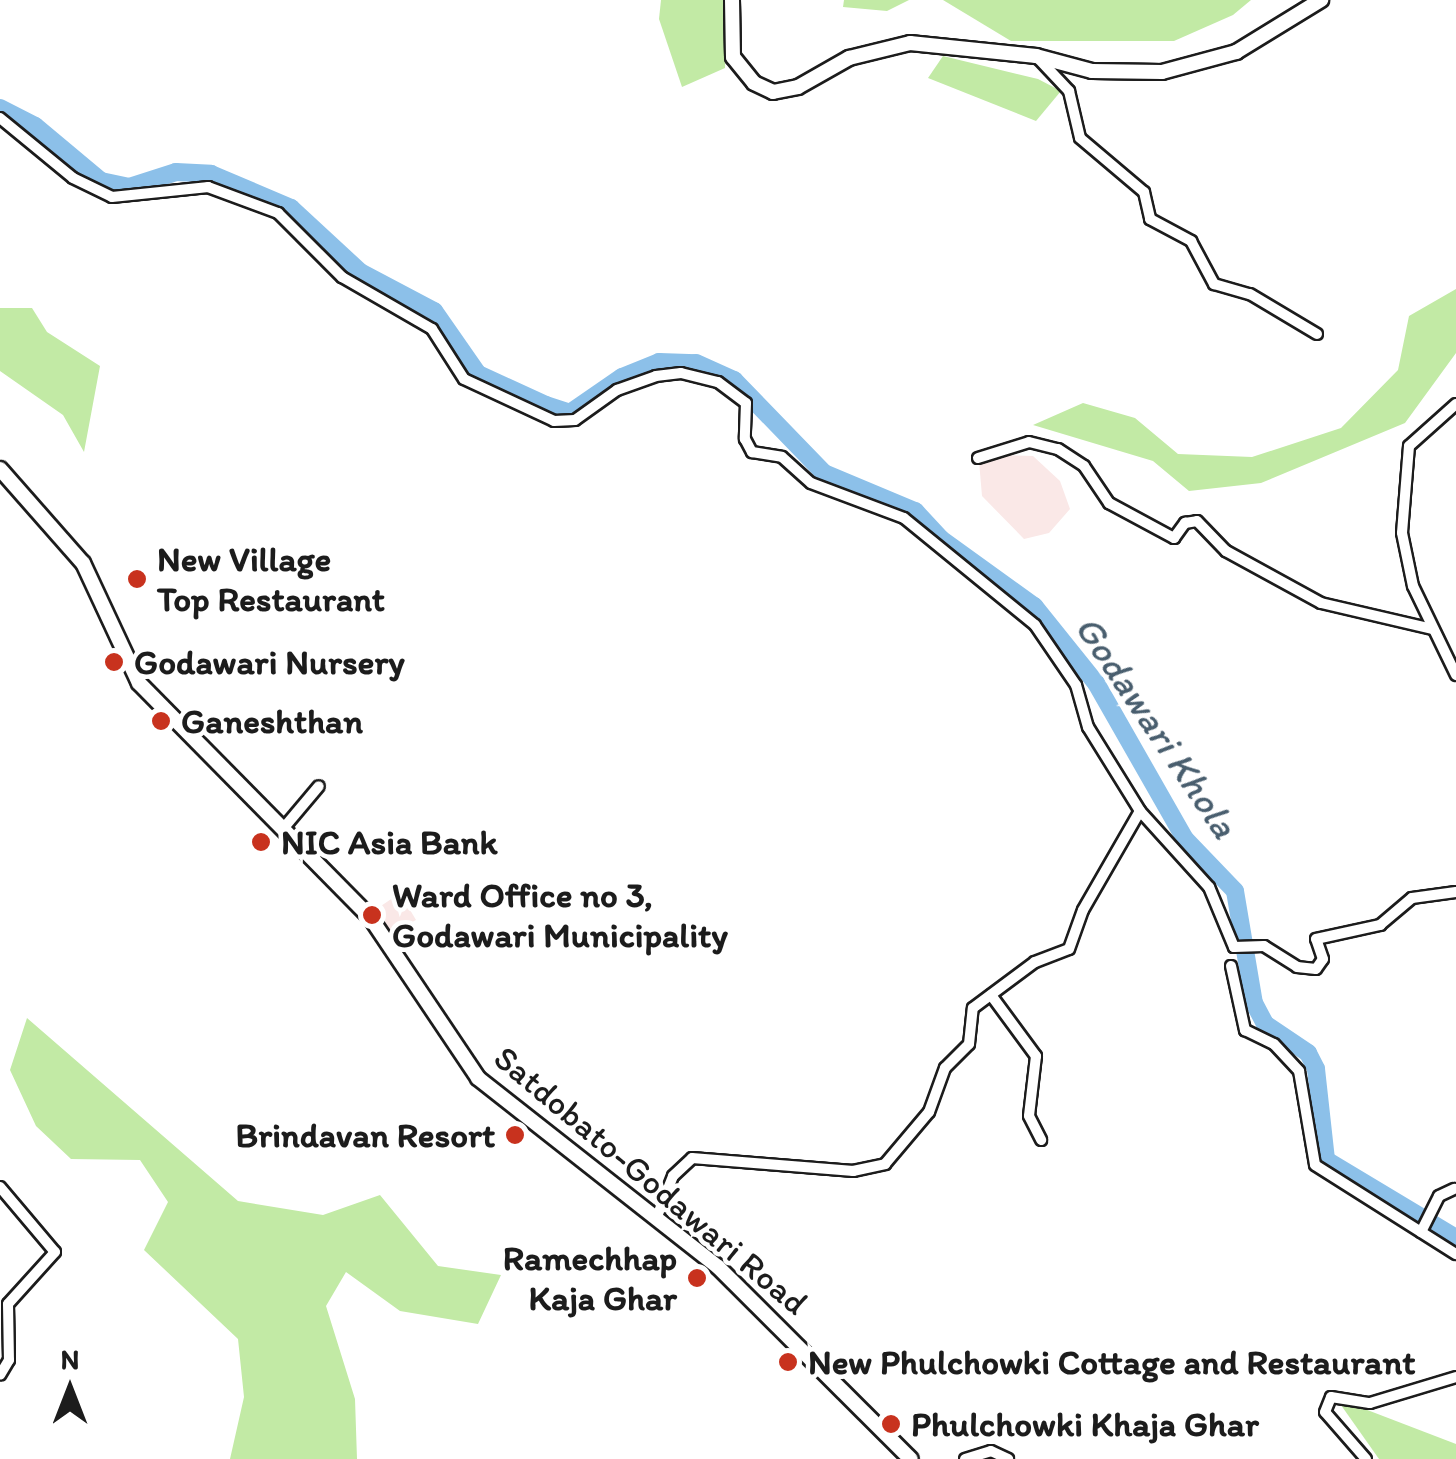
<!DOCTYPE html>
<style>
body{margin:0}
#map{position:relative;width:1456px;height:1459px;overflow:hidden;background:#fff;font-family:Itim,sans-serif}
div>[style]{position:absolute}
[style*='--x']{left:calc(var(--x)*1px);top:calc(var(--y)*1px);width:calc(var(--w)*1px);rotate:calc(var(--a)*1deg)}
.built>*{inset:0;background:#fae8e7}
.green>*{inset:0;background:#c2eaa5}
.river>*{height:18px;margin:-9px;padding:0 9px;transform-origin:9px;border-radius:9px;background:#8cc0e9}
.roads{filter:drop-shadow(2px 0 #1c1c1c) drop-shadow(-2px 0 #1c1c1c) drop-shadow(0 2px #1c1c1c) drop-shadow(0 -2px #1c1c1c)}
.minor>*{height:10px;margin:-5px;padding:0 5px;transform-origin:5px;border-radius:5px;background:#fff}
.tertiary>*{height:14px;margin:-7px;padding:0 7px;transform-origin:7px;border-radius:7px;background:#fff}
.dots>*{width:28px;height:28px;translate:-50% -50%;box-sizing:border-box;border:5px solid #fff;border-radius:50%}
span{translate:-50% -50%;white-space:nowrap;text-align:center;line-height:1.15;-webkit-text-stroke:9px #fff;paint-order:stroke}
.poi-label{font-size:35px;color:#1c1c1c;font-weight:700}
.left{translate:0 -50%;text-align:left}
.right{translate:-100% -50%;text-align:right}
.street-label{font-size:35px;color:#1c1c1c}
.water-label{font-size:38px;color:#495e6e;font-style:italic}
.north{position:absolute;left:20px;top:1339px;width:100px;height:100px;-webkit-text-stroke:8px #fff;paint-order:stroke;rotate:0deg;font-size:28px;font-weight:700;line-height:40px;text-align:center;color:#1c1c1c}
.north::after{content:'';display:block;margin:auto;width:35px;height:45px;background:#1c1c1c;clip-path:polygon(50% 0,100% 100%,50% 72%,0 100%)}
</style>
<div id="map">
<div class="built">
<div style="clip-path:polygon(999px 455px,1033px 456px,1060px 481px,1070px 509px,1049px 533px,1024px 539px,982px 496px,979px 461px)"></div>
<div style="clip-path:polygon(400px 893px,416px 920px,388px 935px,375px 910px)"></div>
</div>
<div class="green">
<div style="clip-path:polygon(661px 0,727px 0,725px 68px,682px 87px,659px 19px)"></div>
<div style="clip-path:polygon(844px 0,909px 0,887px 11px,843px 7px)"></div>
<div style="clip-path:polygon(943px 0,1251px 0,1233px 15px,1174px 41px,1011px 41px)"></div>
<div style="clip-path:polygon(943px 56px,1038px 79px,1061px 91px,1036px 121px,928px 78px)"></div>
<div style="clip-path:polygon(1456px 289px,1456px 353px,1405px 423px,1261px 483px,1189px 491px,1153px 461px,1033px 425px,1083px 403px,1135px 418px,1178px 454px,1252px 457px,1341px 428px,1398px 370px,1409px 316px)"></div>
<div style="clip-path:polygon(0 308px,32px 308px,47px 332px,100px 366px,84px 452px,63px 415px,0 371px)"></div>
<div style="clip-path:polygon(27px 1018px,238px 1201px,323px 1215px,380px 1195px,438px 1266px,501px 1275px,478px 1324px,400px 1311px,346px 1272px,326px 1306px,355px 1399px,357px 1459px,230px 1459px,244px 1397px,238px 1339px,144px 1250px,168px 1202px,140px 1160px,71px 1159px,36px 1126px,10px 1070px)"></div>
<div style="clip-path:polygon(1336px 1398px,1456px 1444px,1456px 1459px,1379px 1459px)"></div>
</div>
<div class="river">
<div style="--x:0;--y:108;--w:39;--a:27"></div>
<div style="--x:35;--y:126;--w:86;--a:39.8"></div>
<div style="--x:101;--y:181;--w:29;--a:12"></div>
<div style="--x:129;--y:187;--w:49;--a:-17.7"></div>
<div style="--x:176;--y:172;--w:35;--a:3"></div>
<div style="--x:211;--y:174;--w:87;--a:23"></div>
<div style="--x:291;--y:208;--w:94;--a:42.8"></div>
<div style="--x:360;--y:272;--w:84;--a:27.8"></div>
<div style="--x:434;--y:311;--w:77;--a:55.1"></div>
<div style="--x:478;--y:374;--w:75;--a:24.5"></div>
<div style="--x:546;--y:405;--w:25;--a:18"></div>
<div style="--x:570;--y:413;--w:63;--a:-34.7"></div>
<div style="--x:622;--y:377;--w:40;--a:-22"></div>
<div style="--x:659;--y:362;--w:37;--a:2"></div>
<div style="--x:696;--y:363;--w:42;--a:24.1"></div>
<div style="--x:734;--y:380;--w:129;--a:45.9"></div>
<div style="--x:824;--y:473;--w:99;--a:22.7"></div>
<div style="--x:915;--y:511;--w:38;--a:47"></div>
<div style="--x:941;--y:539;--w:115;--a:35.8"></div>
<div style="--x:1034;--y:606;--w:99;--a:51.2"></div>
<div style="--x:1096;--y:683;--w:180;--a:60.3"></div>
<div style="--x:1185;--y:839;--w:72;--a:46.1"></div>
<div style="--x:1235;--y:891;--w:114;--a:80.4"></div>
<div style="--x:1254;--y:1003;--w:24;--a:62"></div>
<div style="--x:1265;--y:1024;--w:52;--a:34"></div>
<div style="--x:1308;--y:1053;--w:18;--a:63"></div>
<div style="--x:1316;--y:1069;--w:92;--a:83.7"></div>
<div style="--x:1326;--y:1160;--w:152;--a:31"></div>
</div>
<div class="roads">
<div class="minor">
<div style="--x:1037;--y:57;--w:47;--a:46.7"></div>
<div style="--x:1069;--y:91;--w:48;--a:76.8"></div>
<div style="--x:1080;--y:138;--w:84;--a:40.2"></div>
<div style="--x:1144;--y:192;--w:28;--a:77"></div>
<div style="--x:1150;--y:219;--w:47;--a:28.2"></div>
<div style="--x:1191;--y:241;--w:49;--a:61.9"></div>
<div style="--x:1214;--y:284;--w:37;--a:16"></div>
<div style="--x:1250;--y:294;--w:78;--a:30.8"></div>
<div style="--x:0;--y:118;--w:94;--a:39.4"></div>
<div style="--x:73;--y:178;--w:43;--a:26"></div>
<div style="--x:112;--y:197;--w:97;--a:-5.9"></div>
<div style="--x:208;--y:187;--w:75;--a:20.4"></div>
<div style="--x:278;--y:213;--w:91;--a:45"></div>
<div style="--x:342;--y:277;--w:104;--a:30"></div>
<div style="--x:432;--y:329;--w:59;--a:57.4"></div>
<div style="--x:464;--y:379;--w:99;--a:25"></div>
<div style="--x:554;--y:421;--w:21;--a:-3"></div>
<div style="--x:575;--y:420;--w:52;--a:-35.5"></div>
<div style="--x:617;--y:390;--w:41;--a:-19.7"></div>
<div style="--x:656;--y:376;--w:25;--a:-7"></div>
<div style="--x:681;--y:373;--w:38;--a:14"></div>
<div style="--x:718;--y:382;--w:35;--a:37"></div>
<div style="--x:746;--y:403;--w:36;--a:92"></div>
<div style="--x:745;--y:439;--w:15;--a:62"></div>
<div style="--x:752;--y:452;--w:30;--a:9"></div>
<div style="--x:782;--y:457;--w:39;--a:42"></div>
<div style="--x:811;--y:483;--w:99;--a:20.6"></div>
<div style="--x:904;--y:518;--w:169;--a:39.2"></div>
<div style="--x:1035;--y:625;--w:73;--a:55.7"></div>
<div style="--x:1076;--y:685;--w:44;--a:74.1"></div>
<div style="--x:1088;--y:727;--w:99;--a:58.2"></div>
<div style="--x:1456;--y:404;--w:63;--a:138.2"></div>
<div style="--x:1409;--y:446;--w:87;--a:94.6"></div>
<div style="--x:1402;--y:533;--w:54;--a:78.3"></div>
<div style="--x:1413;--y:586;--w:99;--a:64.2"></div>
<div style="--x:978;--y:458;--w:53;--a:-17.4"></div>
<div style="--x:1029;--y:442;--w:30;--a:14"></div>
<div style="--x:1058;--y:449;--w:31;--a:33"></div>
<div style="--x:1084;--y:466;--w:45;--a:56"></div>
<div style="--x:1109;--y:503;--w:74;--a:28.3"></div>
<div style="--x:1174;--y:538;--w:19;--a:-54"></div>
<div style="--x:1185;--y:523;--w:12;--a:-9"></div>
<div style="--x:1197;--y:521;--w:42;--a:46"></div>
<div style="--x:1226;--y:551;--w:108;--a:28.7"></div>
<div style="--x:1321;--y:603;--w:115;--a:13.1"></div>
<div style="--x:282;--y:830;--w:57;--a:-49.9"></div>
<div style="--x:1231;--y:966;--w:66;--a:77.7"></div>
<div style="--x:1245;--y:1030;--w:32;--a:26"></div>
<div style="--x:1274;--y:1044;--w:37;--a:47"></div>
<div style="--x:1299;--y:1071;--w:95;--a:80.3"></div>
<div style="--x:1315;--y:1165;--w:167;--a:32.3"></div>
<div style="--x:991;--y:995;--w:76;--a:53.6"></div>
<div style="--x:1036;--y:1056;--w:60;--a:96.7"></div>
<div style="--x:1029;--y:1116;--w:27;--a:63"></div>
<div style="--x:0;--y:1187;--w:85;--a:49.8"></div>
<div style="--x:55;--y:1252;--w:70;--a:132.1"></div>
<div style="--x:8;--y:1304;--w:56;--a:89"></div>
<div style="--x:9;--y:1360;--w:17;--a:121"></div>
<div style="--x:656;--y:1219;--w:46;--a:-68.4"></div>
<div style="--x:673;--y:1176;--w:26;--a:-43"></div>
<div style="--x:692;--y:1158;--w:162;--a:4.6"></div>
<div style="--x:853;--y:1171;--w:33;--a:-12"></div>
<div style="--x:885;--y:1164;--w:68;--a:-49.8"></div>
<div style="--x:929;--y:1112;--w:47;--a:-70"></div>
<div style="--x:945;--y:1068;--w:34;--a:-45"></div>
<div style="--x:969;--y:1044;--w:36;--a:-84"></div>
<div style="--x:973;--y:1008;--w:77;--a:-36.6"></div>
<div style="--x:1035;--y:962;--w:36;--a:-21"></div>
<div style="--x:1069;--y:949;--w:41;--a:-70.3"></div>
<div style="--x:1083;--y:910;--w:114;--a:-60.1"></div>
<div style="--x:1140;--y:811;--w:103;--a:47.8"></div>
<div style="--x:1209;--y:887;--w:65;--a:67.4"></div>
<div style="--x:1234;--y:947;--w:30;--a:-2"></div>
<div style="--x:1264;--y:946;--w:39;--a:32"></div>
<div style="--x:1297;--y:967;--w:19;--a:6"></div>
<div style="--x:1316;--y:969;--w:12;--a:-55"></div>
<div style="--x:1323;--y:959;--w:21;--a:-109"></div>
<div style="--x:1316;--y:939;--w:66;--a:-12.3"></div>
<div style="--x:1380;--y:925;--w:42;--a:-40.2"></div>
<div style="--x:1412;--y:898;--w:44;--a:-7.8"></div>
<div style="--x:1421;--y:1232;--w:40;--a:-63.4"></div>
<div style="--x:1439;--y:1196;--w:17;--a:-25"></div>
<div style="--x:965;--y:1459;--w:27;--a:-17"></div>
<div style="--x:991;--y:1451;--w:19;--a:25"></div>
<div style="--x:1366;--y:1459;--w:62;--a:-131.1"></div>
<div style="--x:1325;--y:1412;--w:16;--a:-68"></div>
<div style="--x:1331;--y:1397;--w:39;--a:9"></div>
<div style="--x:1370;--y:1403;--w:90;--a:-16.8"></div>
</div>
<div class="tertiary">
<div style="--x:732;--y:0;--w:57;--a:89"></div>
<div style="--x:733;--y:57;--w:33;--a:51"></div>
<div style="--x:754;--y:83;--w:21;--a:25"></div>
<div style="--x:773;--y:92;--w:25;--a:-11"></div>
<div style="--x:798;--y:87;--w:59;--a:-29.6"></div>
<div style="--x:849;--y:58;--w:63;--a:-13.8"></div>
<div style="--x:910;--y:43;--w:127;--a:5.9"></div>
<div style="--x:1036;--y:56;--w:58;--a:15"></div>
<div style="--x:1092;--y:71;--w:70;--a:0.8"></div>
<div style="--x:1162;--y:72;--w:77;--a:-15.1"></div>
<div style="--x:1236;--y:52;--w:100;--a:-31.5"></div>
<div style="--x:0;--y:469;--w:125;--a:48.6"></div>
<div style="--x:83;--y:563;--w:132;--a:65"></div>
<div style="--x:139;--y:683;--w:329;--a:45.4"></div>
<div style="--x:370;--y:917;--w:194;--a:56.1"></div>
<div style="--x:478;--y:1078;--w:305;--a:38.2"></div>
<div style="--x:718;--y:1267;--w:272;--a:44.9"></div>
</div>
</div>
<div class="dots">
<div style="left:137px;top:579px;background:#c8321e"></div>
<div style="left:114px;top:662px;background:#c8321e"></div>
<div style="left:161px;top:721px;background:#c8321e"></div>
<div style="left:261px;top:842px;background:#c8321e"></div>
<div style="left:372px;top:915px;background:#c8321e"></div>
<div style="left:515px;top:1135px;background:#c8321e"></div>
<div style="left:697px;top:1278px;background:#c8321e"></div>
<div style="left:788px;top:1362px;background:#c8321e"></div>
<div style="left:891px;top:1424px;background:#c8321e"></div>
</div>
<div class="poi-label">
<span class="left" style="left:157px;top:579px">New Village<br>Top Restaurant</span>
<span class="left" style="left:134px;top:662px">Godawari Nursery</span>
<span class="left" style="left:181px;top:721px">Ganeshthan</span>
<span class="left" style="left:281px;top:842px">NIC Asia Bank</span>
<span class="left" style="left:392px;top:915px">Ward Office no 3,<br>Godawari Municipality</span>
<span class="right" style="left:495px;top:1135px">Brindavan Resort</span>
<span class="right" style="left:677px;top:1278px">Ramechhap<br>Kaja Ghar</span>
<span class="left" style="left:808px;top:1362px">New Phulchowki Cottage and Restaurant</span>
<span class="left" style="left:911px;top:1424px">Phulchowki Khaja Ghar</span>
</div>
<div class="street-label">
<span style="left:651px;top:1180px;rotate:40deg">Satdobato-Godawari Road</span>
</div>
<div class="water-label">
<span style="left:1156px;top:727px;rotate:56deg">Godawari Khola</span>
</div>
<div class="north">N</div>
</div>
